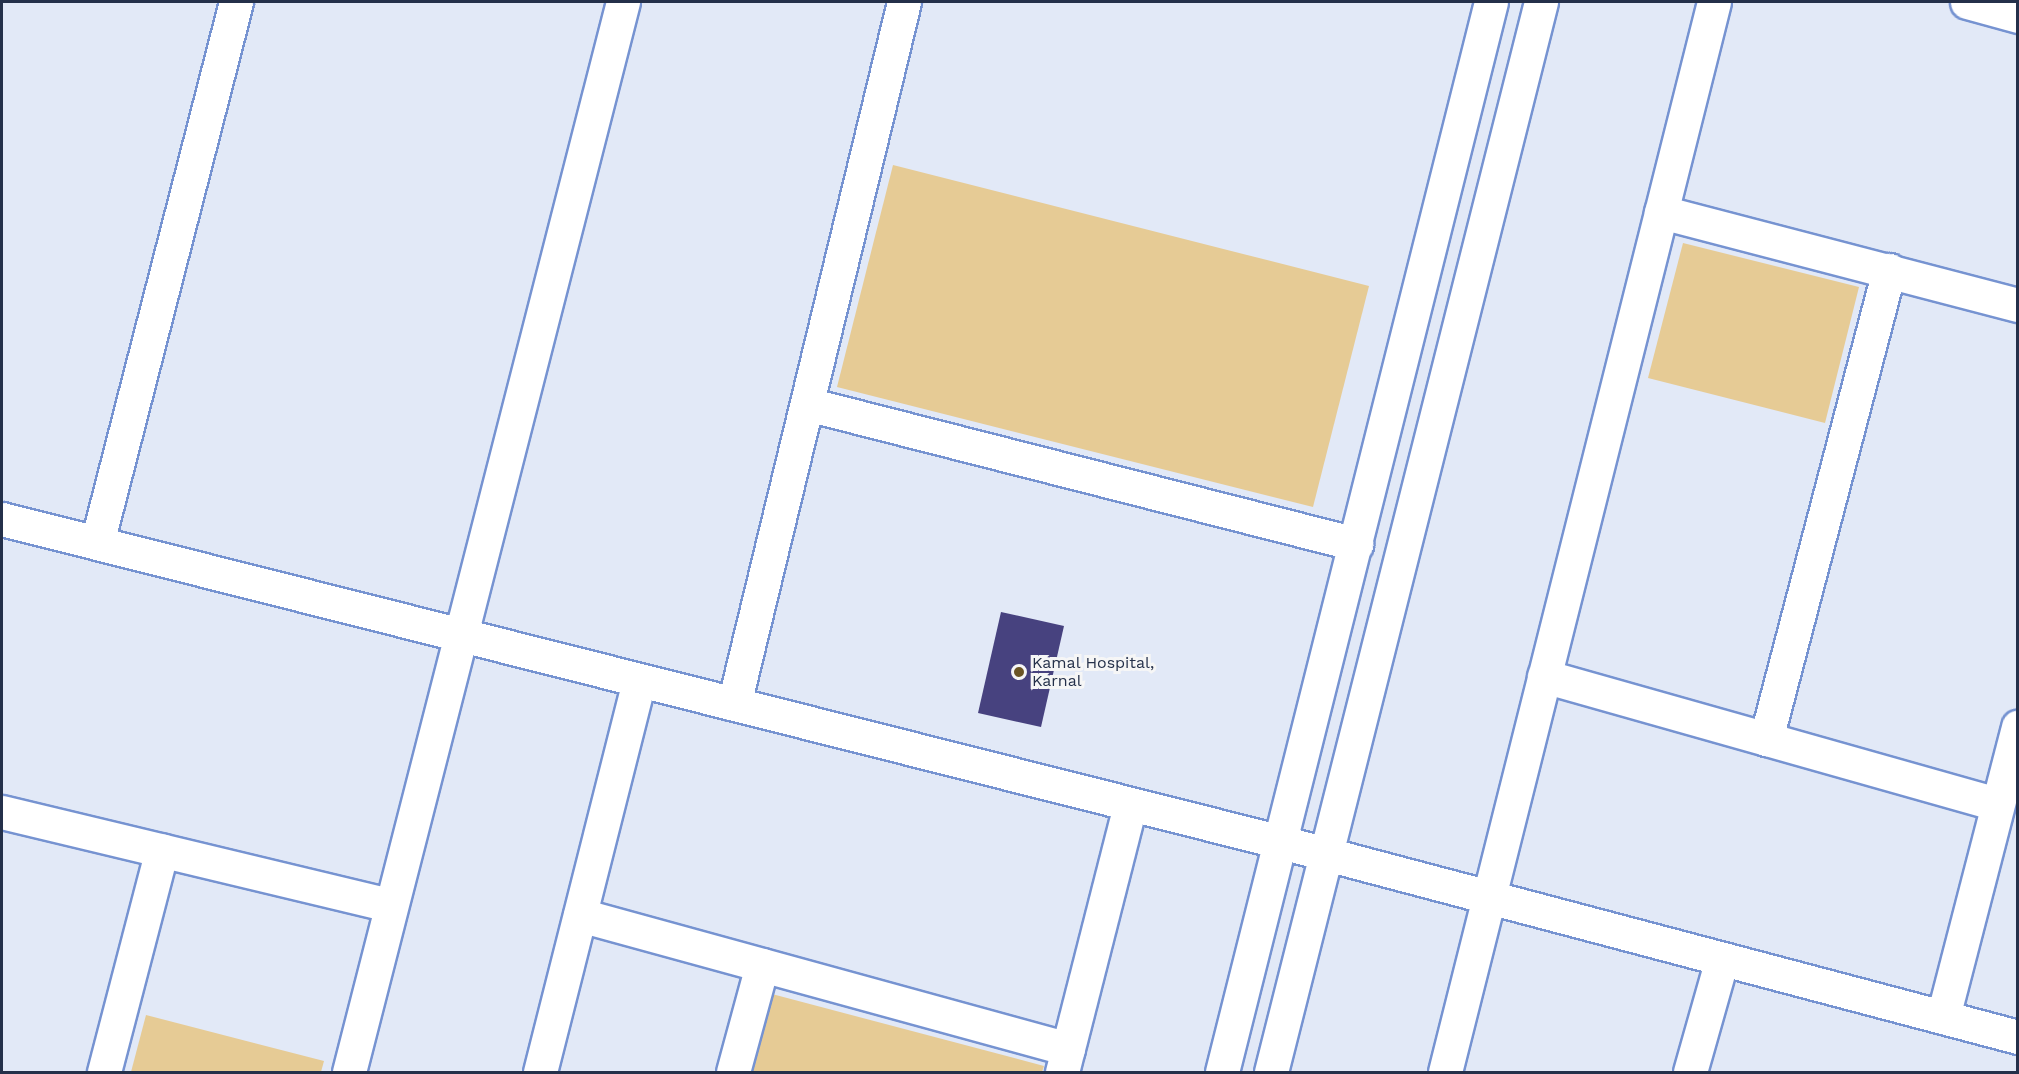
<!DOCTYPE html>
<style>
body{margin:0}
#map{position:relative;width:2019px;height:1074px;overflow:hidden;background:#e2e9f7;font-family:"Work Sans",sans-serif}
div>[style]{position:absolute}
[style*='--x']{left:calc(var(--x)*1px);top:calc(var(--y)*1px);width:calc(var(--w)*1px);rotate:calc(var(--a)*1deg)}
.green>*{inset:0;background:#e6cb95}
.building>*{inset:0;background:#47427f}
.roads{filter:drop-shadow(2px 0 #7693d1) drop-shadow(-2px 0 #7693d1) drop-shadow(0 2px #7693d1) drop-shadow(0 -2px #7693d1)}
.minor>*{height:33px;margin:-16.5px;padding:0 16.5px;transform-origin:16.5px;border-radius:16.5px;background:#fff}
.tertiary>*{height:33px;margin:-16.5px;padding:0 16.5px;transform-origin:16.5px;border-radius:16.5px;background:#fff}
.dots>*{width:16px;height:16px;translate:-50% -50%;box-sizing:border-box;border:3px solid #f6f6f6;border-radius:50%}
span{translate:-50% -50%;white-space:nowrap;text-align:center;line-height:1.15;-webkit-text-stroke:6px #f6f6f6;paint-order:stroke}
.poi-label{font-size:16px;color:#24304a}
.left{translate:0 -50%;text-align:left}
.frame{position:absolute;inset:0;border:3px solid #24304a;pointer-events:none}
</style>
<div id="map">
<div class="green">
<div style="clip-path:polygon(893px 165px,1369px 286px,1313px 507px,837px 387px)"></div>
<div style="clip-path:polygon(1683px 243px,1859px 287px,1825px 423px,1648px 378px)"></div>
<div style="clip-path:polygon(772px 994px,1044px 1066px,1042px 1072px,750px 1072px)"></div>
<div style="clip-path:polygon(146px 1015px,324px 1061px,321px 1072px,131px 1072px)"></div>
</div>
<div class="building">
<div style="clip-path:polygon(1001px 612px,1064px 626px,1041px 727px,978px 713px)"></div>
</div>
<div class="roads">
<div class="minor">
<div style="--x:1967;--y:2;--w:53;--a:15.4"></div>
<div style="--x:1661;--y:212;--w:369;--a:14.6"></div>
<div style="--x:807;--y:404;--w:567;--a:14.31"></div>
<div style="--x:2;--y:519;--w:1319;--a:14.17"></div>
<div style="--x:1281;--y:842;--w:762;--a:14.82"></div>
<div style="--x:97;--y:543;--w:559;--a:-75.59"></div>
<div style="--x:1544;--y:676;--w:471;--a:15.8"></div>
<div style="--x:734;--y:704;--w:722;--a:-76.39"></div>
<div style="--x:1766;--y:739;--w:485;--a:-75.3"></div>
<div style="--x:2;--y:812;--w:399;--a:13.5"></div>
<div style="--x:580;--y:915;--w:506;--a:15.35"></div>
<div style="--x:1943;--y:1017;--w:300;--a:-75.5"></div>
<div style="--x:104;--y:1072;--w:229;--a:-75.4"></div>
<div style="--x:349;--y:1072;--w:1105;--a:-75.64"></div>
<div style="--x:540;--y:1072;--w:404;--a:-75.8"></div>
<div style="--x:733;--y:1072;--w:111;--a:-74.8"></div>
<div style="--x:1062;--y:1072;--w:276;--a:-75.7"></div>
<div style="--x:1445;--y:1072;--w:1103;--a:-75.89"></div>
<div style="--x:1690;--y:1072;--w:117;--a:-74.2"></div>
</div>
<div class="tertiary">
<div style="--x:1222;--y:1072;--w:1103;--a:-75.89"></div>
<div style="--x:1271;--y:1072;--w:1104;--a:-75.84"></div>
</div>
</div>
<div class="dots">
<div style="left:1019px;top:672px;background:#6b5525"></div>
</div>
<div class="poi-label">
<span class="left" style="left:1032px;top:672px">Kamal Hospital,<br>Karnal</span>
</div>
<div class="frame"></div>
</div>
